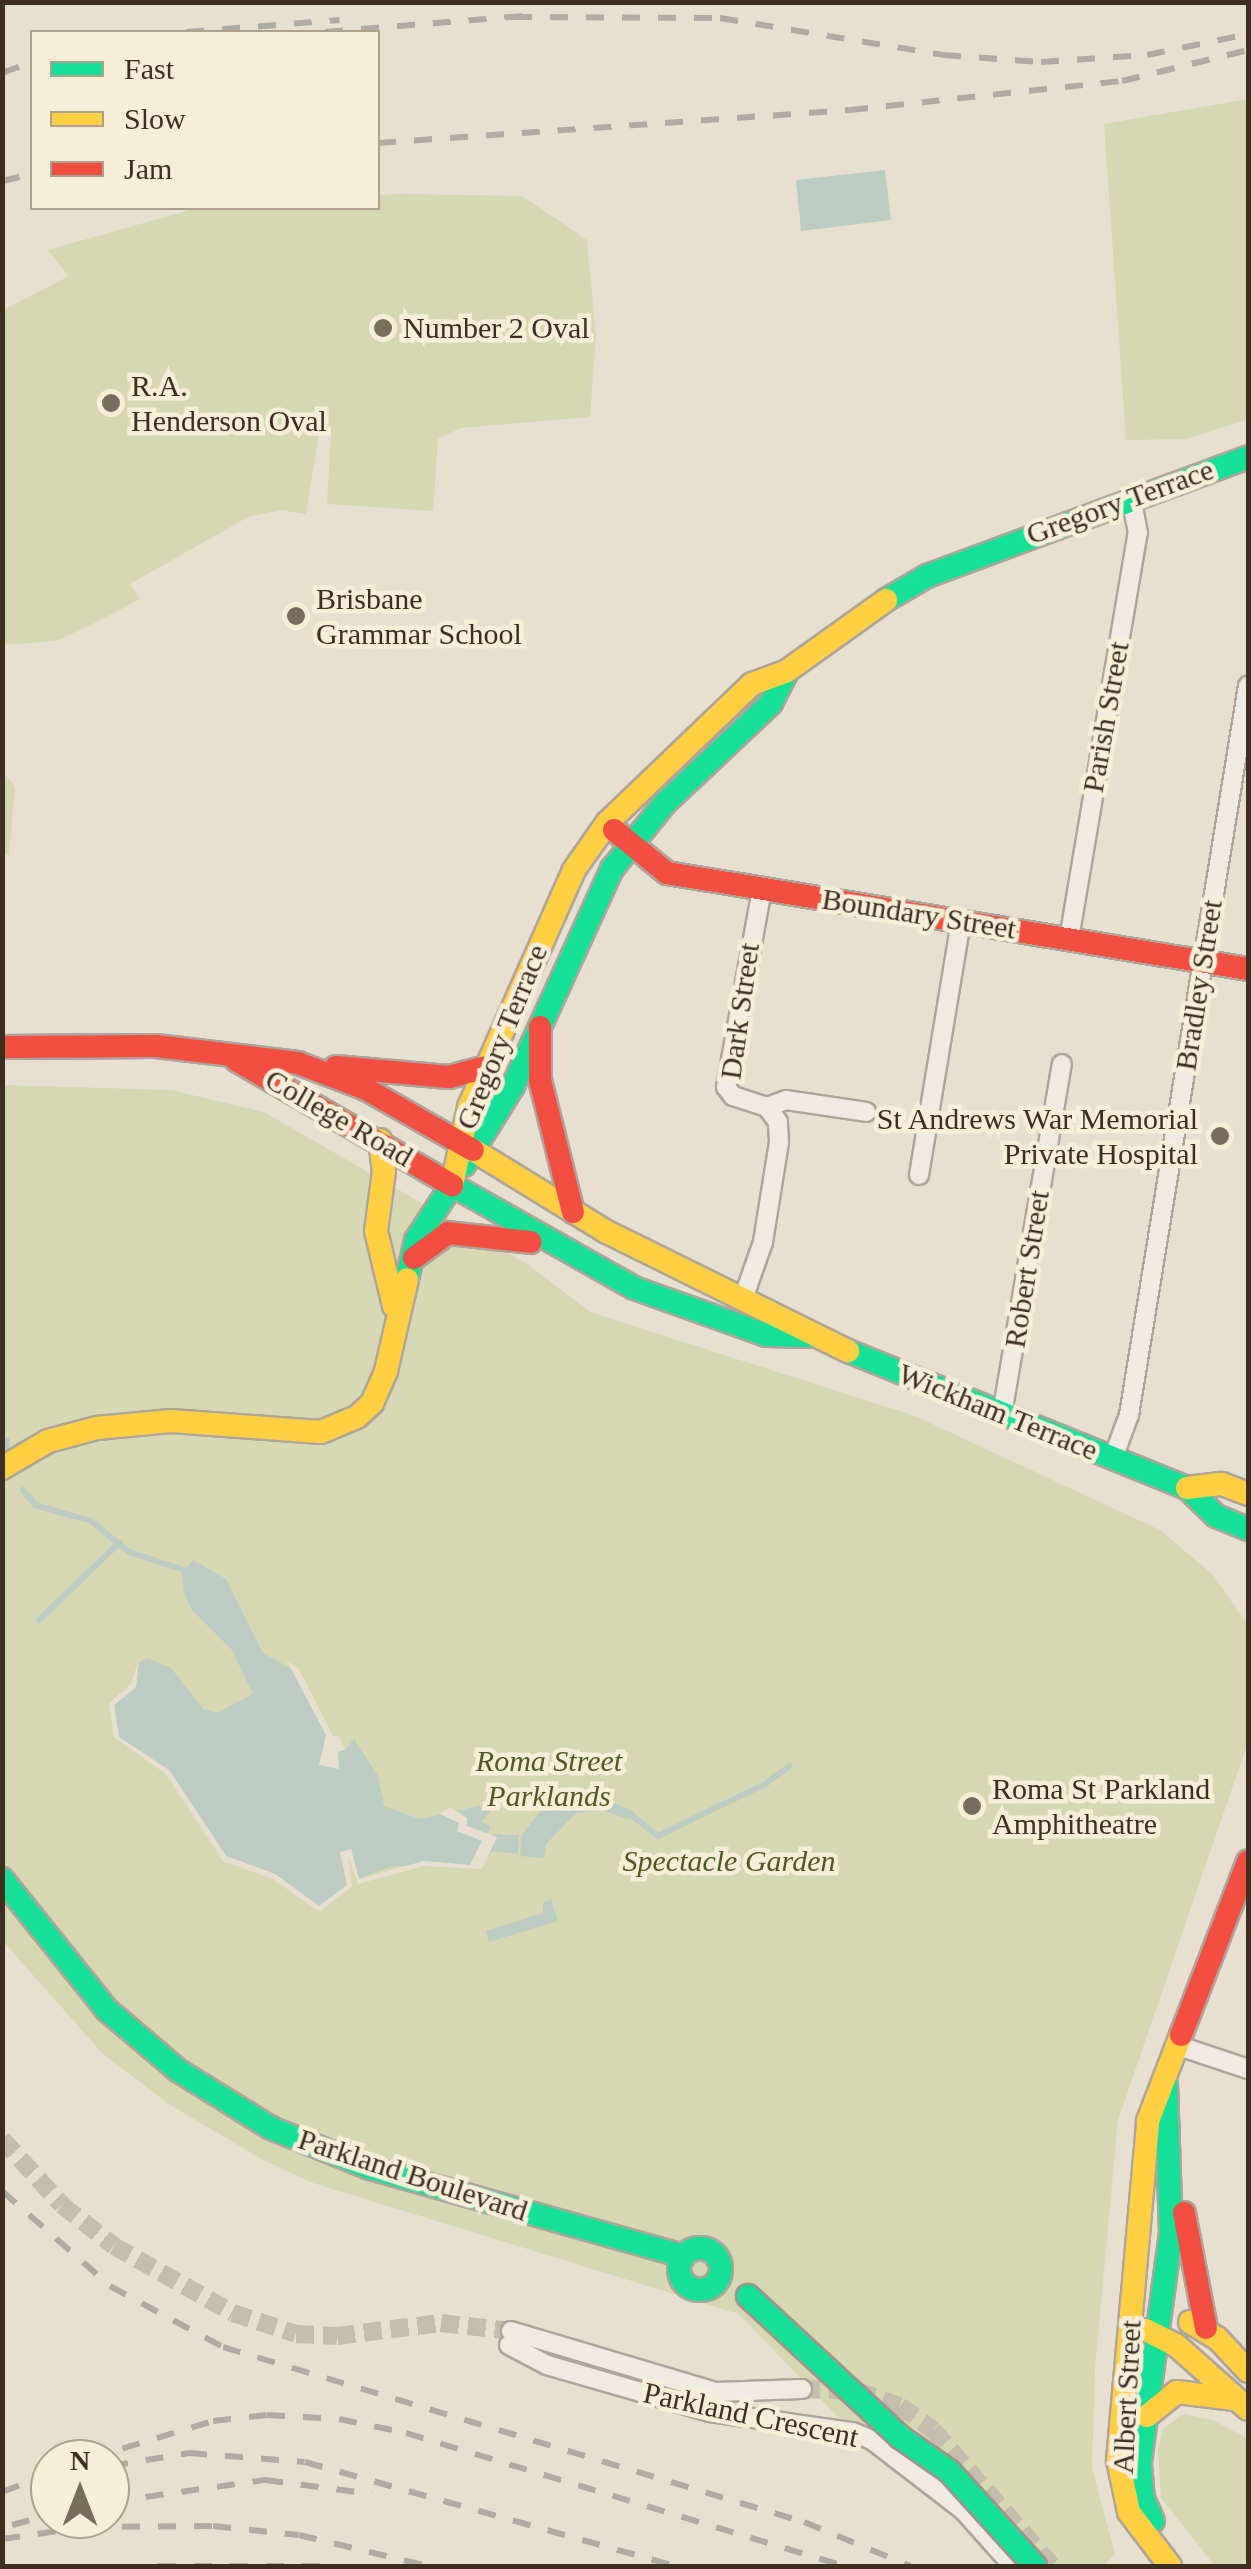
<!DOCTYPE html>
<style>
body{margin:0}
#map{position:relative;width:1251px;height:2569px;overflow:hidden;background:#e7e0d1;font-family:"Times New Roman",serif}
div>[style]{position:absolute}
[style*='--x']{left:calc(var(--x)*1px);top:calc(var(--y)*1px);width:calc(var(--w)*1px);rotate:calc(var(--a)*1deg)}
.green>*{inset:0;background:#d6d7b3}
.water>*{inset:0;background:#bcccc2}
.pier>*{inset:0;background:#e7e0d1}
.stream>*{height:6px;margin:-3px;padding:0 3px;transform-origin:3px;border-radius:3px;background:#bcccc2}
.street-tunnel>*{height:18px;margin-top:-9px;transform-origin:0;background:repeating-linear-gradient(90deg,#c5bcae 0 18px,transparent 0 27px)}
.roads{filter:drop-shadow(2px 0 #ada599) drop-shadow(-2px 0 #ada599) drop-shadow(0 2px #ada599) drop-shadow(0 -2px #ada599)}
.street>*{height:18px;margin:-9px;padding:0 9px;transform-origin:9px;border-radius:9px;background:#efebe3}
.fast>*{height:22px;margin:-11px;padding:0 11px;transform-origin:11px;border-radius:11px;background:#16e098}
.fast>.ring{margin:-11px;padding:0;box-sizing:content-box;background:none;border:22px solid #16e098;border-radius:50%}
.slow>*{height:22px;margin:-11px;padding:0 11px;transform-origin:11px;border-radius:11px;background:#ffcf43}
.jam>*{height:22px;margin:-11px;padding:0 11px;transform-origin:11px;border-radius:11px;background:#f24e42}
.rail>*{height:6px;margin-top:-3px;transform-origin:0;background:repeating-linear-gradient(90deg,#afaaa2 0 18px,transparent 0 36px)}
.bridges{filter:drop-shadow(2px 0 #9c958a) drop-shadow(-2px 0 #9c958a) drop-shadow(0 2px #9c958a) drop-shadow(0 -2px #9c958a)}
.fast-bridge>*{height:22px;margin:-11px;padding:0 11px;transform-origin:11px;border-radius:11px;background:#16e098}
.dots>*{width:28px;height:28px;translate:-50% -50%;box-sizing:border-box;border:5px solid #f7eed8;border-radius:50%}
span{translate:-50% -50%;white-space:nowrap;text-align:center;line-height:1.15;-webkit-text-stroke:9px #f7eed8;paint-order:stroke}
.poi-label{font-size:30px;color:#3d2e20}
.left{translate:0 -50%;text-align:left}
.right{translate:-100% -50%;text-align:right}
.street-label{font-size:30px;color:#3d2e20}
.park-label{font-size:30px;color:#4d5a26;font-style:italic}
.frame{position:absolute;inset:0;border:5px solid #3d2e20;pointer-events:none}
.legend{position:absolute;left:30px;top:30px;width:350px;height:180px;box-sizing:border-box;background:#f7eed8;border:2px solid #ada18e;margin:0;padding:12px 18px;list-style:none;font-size:30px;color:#3d2e20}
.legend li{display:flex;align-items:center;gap:20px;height:50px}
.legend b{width:50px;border:2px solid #ada18e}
.north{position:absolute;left:30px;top:2439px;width:100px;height:100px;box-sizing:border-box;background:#f7eed8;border:2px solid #ada18e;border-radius:50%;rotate:0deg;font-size:28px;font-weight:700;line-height:40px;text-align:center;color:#3d2e20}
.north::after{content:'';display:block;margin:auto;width:35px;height:45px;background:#786c5e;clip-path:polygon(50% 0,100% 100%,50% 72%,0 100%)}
</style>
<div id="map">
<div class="green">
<div style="clip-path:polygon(1248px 99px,1248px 419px,1187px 439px,1126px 440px,1104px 124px)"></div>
<div style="clip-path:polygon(401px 194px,522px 196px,587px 240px,596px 337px,590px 417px,461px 428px,438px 439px,433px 511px,327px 504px,331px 433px,319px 434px,306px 514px,281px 510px,248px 517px,130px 584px,140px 599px,99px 621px,56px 641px,3px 645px,3px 310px,69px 276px,48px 250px,197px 208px,378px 208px,378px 195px)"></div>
<div style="clip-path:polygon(2px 771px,15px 787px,9px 856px,3px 853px)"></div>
<div style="clip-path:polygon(3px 1085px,171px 1090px,264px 1112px,529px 1265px,590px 1312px,915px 1416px,1160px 1530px,1212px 1574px,1248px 1625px,1248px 1742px,1118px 2120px,1095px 2368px,1092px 2468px,1115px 2554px,1103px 2566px,1050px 2566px,923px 2475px,857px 2437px,739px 2314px,313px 2183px,263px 2160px,167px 2103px,101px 2052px,3px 1941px)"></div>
<div style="clip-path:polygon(1183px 2414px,1213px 2420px,1248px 2439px,1248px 2566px,1215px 2566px,1161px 2498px,1158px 2449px,1163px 2429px)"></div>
</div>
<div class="water">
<div style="clip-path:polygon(885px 170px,891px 220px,801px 231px,796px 180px)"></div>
<div style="clip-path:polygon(193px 1560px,226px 1579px,263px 1653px,295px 1671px,333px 1736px,345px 1750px,354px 1739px,378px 1776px,384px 1806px,419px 1819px,479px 1806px,491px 1811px,481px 1822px,491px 1826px,487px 1834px,519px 1835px,518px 1854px,492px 1851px,486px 1861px,470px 1865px,392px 1866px,358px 1879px,351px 1849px,340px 1853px,347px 1885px,319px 1907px,275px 1874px,226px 1856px,169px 1770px,119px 1738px,114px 1705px,136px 1687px,139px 1663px,147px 1658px,171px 1668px,203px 1709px,217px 1713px,253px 1694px,232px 1650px,192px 1610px,184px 1593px,182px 1573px)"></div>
<div style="clip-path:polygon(584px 1790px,635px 1812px,628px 1820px,603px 1810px,576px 1813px,546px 1844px,544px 1858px,520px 1856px,522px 1835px,541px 1810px)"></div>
<div style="clip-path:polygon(551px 1899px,558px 1921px,489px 1942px,486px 1931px,543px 1913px,543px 1903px)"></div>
</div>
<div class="pier">
<div style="clip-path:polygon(139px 1659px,136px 1687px,114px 1705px,119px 1737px,169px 1770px,226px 1856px,275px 1874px,319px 1906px,347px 1885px,340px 1852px,351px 1849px,359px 1879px,424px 1861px,470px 1865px,482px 1841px,457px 1831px,459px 1823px,440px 1814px,450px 1807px,467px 1818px,467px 1826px,497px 1837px,482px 1869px,424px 1866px,358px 1884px,348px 1855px,352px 1887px,319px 1912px,273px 1879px,223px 1861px,166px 1774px,114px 1737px,109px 1703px,131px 1684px)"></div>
<div style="clip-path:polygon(287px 1661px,299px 1669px,333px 1736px,339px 1736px,345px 1750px,338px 1752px,339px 1769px,319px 1765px,326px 1735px)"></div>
</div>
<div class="stream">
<div style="--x:5;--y:1453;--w:13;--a:-81"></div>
<div style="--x:23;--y:1490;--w:19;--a:51"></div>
<div style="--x:35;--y:1505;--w:58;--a:15.9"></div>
<div style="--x:91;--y:1521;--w:49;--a:39.2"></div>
<div style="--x:129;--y:1552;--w:58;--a:18.1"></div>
<div style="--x:39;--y:1620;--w:112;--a:-43.9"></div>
<div style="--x:770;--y:1780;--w:24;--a:-35"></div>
<div style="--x:626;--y:1811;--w:41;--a:38"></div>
<div style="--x:658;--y:1836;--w:121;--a:-25.9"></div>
</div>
<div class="street-tunnel">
<div style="--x:2;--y:2139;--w:89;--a:47.7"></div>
<div style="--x:62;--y:2205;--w:66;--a:38.3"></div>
<div style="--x:114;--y:2246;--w:137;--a:29.4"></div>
<div style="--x:233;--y:2313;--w:66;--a:18.4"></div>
<div style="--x:296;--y:2334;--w:41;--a:2.8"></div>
<div style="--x:337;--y:2336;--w:105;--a:-7.1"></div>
<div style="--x:441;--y:2323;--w:70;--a:6.5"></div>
<div style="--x:802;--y:2389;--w:55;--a:2.1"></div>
<div style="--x:857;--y:2391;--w:46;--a:19.2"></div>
<div style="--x:900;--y:2406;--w:41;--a:36"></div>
<div style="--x:933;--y:2430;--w:181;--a:48.8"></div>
</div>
<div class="roads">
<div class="street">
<div style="--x:1069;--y:939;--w:412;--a:-80.4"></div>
<div style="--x:1138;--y:533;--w:38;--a:-101"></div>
<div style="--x:767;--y:1107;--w:20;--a:-20"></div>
<div style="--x:786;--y:1100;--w:81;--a:8.5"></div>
<div style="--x:919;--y:1175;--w:257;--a:-80.6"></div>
<div style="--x:744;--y:1296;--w:57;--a:-70.6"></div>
<div style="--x:763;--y:1242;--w:101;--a:-80.9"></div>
<div style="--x:779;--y:1142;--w:20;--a:-93"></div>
<div style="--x:778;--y:1122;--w:19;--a:-126"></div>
<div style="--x:767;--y:1107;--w:36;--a:-162"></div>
<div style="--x:733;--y:1096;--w:11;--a:-128"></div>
<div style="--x:726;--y:1087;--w:202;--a:-79.7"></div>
<div style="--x:1002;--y:1414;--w:355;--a:-80.3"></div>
<div style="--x:1113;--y:1458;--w:46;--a:-69.6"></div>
<div style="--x:1129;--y:1415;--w:739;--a:-80.73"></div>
<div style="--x:1179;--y:2046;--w:73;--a:18.4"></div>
<div style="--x:511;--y:2331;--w:214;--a:16.6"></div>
<div style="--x:716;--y:2392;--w:86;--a:-2"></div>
<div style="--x:509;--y:2345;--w:43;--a:27.8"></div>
<div style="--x:547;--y:2365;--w:170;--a:16.1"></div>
<div style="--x:710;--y:2412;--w:144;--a:8"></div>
<div style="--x:853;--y:2432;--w:21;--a:23"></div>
<div style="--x:872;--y:2440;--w:115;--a:37.6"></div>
<div style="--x:963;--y:2510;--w:75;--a:48.2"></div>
</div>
<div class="fast">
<div style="--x:886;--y:600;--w:48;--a:-30.3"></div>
<div style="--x:927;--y:576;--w:342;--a:-20.3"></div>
<div style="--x:464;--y:1165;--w:93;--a:-58.2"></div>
<div style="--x:513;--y:1086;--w:239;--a:-65.5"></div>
<div style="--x:612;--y:869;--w:83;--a:-51.3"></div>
<div style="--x:664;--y:804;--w:147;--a:-43.3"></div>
<div style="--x:771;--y:703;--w:36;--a:-63"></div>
<div style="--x:407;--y:1279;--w:40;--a:-77"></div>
<div style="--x:416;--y:1240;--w:66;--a:-56.8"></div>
<div style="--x:452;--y:1185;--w:209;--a:29.5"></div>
<div style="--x:634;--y:1288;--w:140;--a:19.6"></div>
<div style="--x:766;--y:1335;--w:44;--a:1.3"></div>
<div style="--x:848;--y:1351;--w:366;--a:22"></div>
<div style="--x:1187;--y:1488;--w:40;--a:44"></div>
<div style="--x:1216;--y:1516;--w:35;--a:22"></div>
<div style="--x:2;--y:1879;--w:168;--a:51.3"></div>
<div style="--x:107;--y:2010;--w:94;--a:40.3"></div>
<div style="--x:179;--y:2071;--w:108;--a:31.8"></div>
<div style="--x:271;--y:2128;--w:107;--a:22"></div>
<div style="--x:370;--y:2168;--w:325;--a:15.7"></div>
<div class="ring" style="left:679px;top:2248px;width:20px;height:20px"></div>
<div style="--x:1153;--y:2521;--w:24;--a:-114"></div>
<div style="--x:1143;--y:2499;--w:37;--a:-95"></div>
<div style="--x:1140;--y:2462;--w:230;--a:-82.3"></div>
<div style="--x:1171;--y:2234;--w:150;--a:-91.9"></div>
</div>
<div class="slow">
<div style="--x:380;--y:1140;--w:31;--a:83"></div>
<div style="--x:384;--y:1171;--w:61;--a:97.6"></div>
<div style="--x:376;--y:1231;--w:77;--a:76.5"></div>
<div style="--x:473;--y:1150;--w:157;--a:31.5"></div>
<div style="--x:607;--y:1232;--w:269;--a:26.3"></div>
<div style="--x:452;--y:1185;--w:80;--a:-77.7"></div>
<div style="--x:469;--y:1107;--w:259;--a:-66.1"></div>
<div style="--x:574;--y:870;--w:57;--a:-54.9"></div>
<div style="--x:607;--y:823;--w:201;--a:-43.8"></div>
<div style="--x:752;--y:684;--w:37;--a:-20"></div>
<div style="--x:787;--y:671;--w:122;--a:-35.6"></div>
<div style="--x:2;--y:1468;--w:53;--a:-30.4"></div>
<div style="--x:48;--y:1441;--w:51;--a:-14.9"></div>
<div style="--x:97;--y:1428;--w:74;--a:-5.4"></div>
<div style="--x:171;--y:1421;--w:150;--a:4.2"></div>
<div style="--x:321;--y:1432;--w:39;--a:-23"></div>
<div style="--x:357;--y:1417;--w:21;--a:-43"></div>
<div style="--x:372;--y:1403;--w:35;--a:-66"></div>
<div style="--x:386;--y:1371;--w:94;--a:-77.1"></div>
<div style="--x:1187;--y:1488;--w:35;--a:-7"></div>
<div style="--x:1222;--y:1484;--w:28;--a:21"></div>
<div style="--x:1190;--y:2322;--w:31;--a:31"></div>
<div style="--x:1217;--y:2338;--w:45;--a:46.8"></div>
<div style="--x:1146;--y:2330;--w:35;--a:27"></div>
<div style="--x:1177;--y:2346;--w:95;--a:41.6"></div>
<div style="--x:1147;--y:2416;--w:38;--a:-39"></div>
<div style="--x:1177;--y:2392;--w:56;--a:7.1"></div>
<div style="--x:1170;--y:2566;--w:68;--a:-127.2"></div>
<div style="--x:1129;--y:2512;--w:53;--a:-101.9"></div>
<div style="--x:1118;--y:2460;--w:340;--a:-84.9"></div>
<div style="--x:1148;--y:2121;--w:92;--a:-69"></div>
</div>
<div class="jam">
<div style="--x:614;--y:830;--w:68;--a:39.1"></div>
<div style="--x:667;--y:873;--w:589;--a:9.38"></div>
<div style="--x:540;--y:1027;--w:53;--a:90"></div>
<div style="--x:540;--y:1080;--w:136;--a:76"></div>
<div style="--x:2;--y:1047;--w:154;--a:-0.4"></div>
<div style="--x:156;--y:1046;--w:143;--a:6.8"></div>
<div style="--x:298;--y:1063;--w:73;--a:20.9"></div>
<div style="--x:366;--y:1089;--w:123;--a:29.7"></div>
<div style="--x:236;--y:1060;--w:250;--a:30.1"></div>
<div style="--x:336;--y:1067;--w:113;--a:5.1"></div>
<div style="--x:449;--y:1077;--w:38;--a:-15"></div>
<div style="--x:414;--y:1258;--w:42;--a:-36.3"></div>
<div style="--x:448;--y:1233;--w:83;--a:6.2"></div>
<div style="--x:1181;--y:2035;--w:186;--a:-68.9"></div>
<div style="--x:1184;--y:2213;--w:117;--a:79.2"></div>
</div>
</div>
<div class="rail">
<div style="--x:514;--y:17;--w:206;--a:0.3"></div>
<div style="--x:720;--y:18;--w:226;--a:9.4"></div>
<div style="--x:943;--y:55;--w:98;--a:4.1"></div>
<div style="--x:1041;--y:62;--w:106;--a:-3.8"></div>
<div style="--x:1147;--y:55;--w:103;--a:-11.7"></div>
<div style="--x:186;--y:32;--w:154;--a:-4.5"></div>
<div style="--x:325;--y:32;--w:200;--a:-4.6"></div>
<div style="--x:2;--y:73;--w:32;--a:-20"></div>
<div style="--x:378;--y:143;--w:473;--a:-4"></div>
<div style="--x:850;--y:110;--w:274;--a:-6.1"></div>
<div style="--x:1122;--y:81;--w:130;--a:-13.8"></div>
<div style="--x:2;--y:181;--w:31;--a:-13"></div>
<div style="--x:2;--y:2191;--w:144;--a:41.3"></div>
<div style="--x:110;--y:2286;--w:128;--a:28.4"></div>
<div style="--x:223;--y:2347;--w:607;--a:16.76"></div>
<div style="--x:804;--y:2522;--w:115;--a:22.5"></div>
<div style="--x:88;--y:2459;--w:131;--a:-16.9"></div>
<div style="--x:213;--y:2421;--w:54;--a:-6.3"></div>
<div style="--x:267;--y:2415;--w:72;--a:3.2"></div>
<div style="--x:339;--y:2419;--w:68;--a:11.8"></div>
<div style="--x:406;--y:2433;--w:459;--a:16.9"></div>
<div style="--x:110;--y:2466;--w:80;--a:-9.3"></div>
<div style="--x:189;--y:2453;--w:116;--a:4.4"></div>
<div style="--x:305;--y:2462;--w:383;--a:15.7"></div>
<div style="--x:2;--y:2492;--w:51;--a:-20.6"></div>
<div style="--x:110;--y:2502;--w:157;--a:-8.1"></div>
<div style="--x:265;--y:2480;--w:108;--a:7.5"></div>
<div style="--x:12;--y:2525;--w:39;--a:-15"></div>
<div style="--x:2;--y:2539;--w:85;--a:-8.1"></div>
<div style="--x:86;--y:2527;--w:127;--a:-0.5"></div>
<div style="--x:213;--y:2526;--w:86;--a:6"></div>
<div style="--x:299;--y:2535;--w:133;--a:13.5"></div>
<div style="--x:158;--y:2566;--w:174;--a:0"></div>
</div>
<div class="bridges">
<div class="fast-bridge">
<div style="--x:748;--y:2296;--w:207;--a:42.8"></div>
<div style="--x:900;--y:2437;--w:60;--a:34.8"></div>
<div style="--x:949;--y:2471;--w:128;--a:47.8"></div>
</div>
</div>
<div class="dots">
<div style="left:383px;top:328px;background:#786c5e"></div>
<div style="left:111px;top:403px;background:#786c5e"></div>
<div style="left:296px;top:616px;background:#786c5e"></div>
<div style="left:1220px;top:1136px;background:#786c5e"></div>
<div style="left:972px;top:1806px;background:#786c5e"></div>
</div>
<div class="poi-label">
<span class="left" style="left:403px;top:328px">Number 2 Oval</span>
<span class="left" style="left:131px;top:403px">R.A.<br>Henderson Oval</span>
<span class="left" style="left:316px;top:616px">Brisbane<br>Grammar School</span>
<span class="right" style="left:1198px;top:1136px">St Andrews War Memorial<br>Private Hospital</span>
<span class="left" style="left:992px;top:1806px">Roma St Parkland<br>Amphitheatre</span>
</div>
<div class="street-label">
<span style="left:1120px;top:502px;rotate:-20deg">Gregory Terrace</span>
<span style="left:1106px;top:717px;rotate:-80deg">Parish Street</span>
<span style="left:919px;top:914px;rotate:9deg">Boundary Street</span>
<span style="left:1199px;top:985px;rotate:-81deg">Bradley Street</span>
<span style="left:740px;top:1011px;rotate:-82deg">Dark Street</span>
<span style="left:502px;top:1037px;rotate:-68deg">Gregory Terrace</span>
<span style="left:339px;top:1118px;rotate:30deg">College Road</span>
<span style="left:1027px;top:1269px;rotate:-81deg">Robert Street</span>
<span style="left:998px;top:1412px;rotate:22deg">Wickham Terrace</span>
<span style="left:413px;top:2175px;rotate:18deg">Parkland Boulevard</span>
<span style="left:1127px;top:2397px;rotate:-87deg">Albert Street</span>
<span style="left:751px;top:2415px;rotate:12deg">Parkland Crescent</span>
</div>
<div class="park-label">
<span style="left:549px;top:1778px">Roma Street<br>Parklands</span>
<span style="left:729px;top:1861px">Spectacle Garden</span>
</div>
<div class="frame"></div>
<ul class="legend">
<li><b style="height:12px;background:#16e098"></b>Fast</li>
<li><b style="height:12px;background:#ffcf43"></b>Slow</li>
<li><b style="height:12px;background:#f24e42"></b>Jam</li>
</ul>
<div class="north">N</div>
</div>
